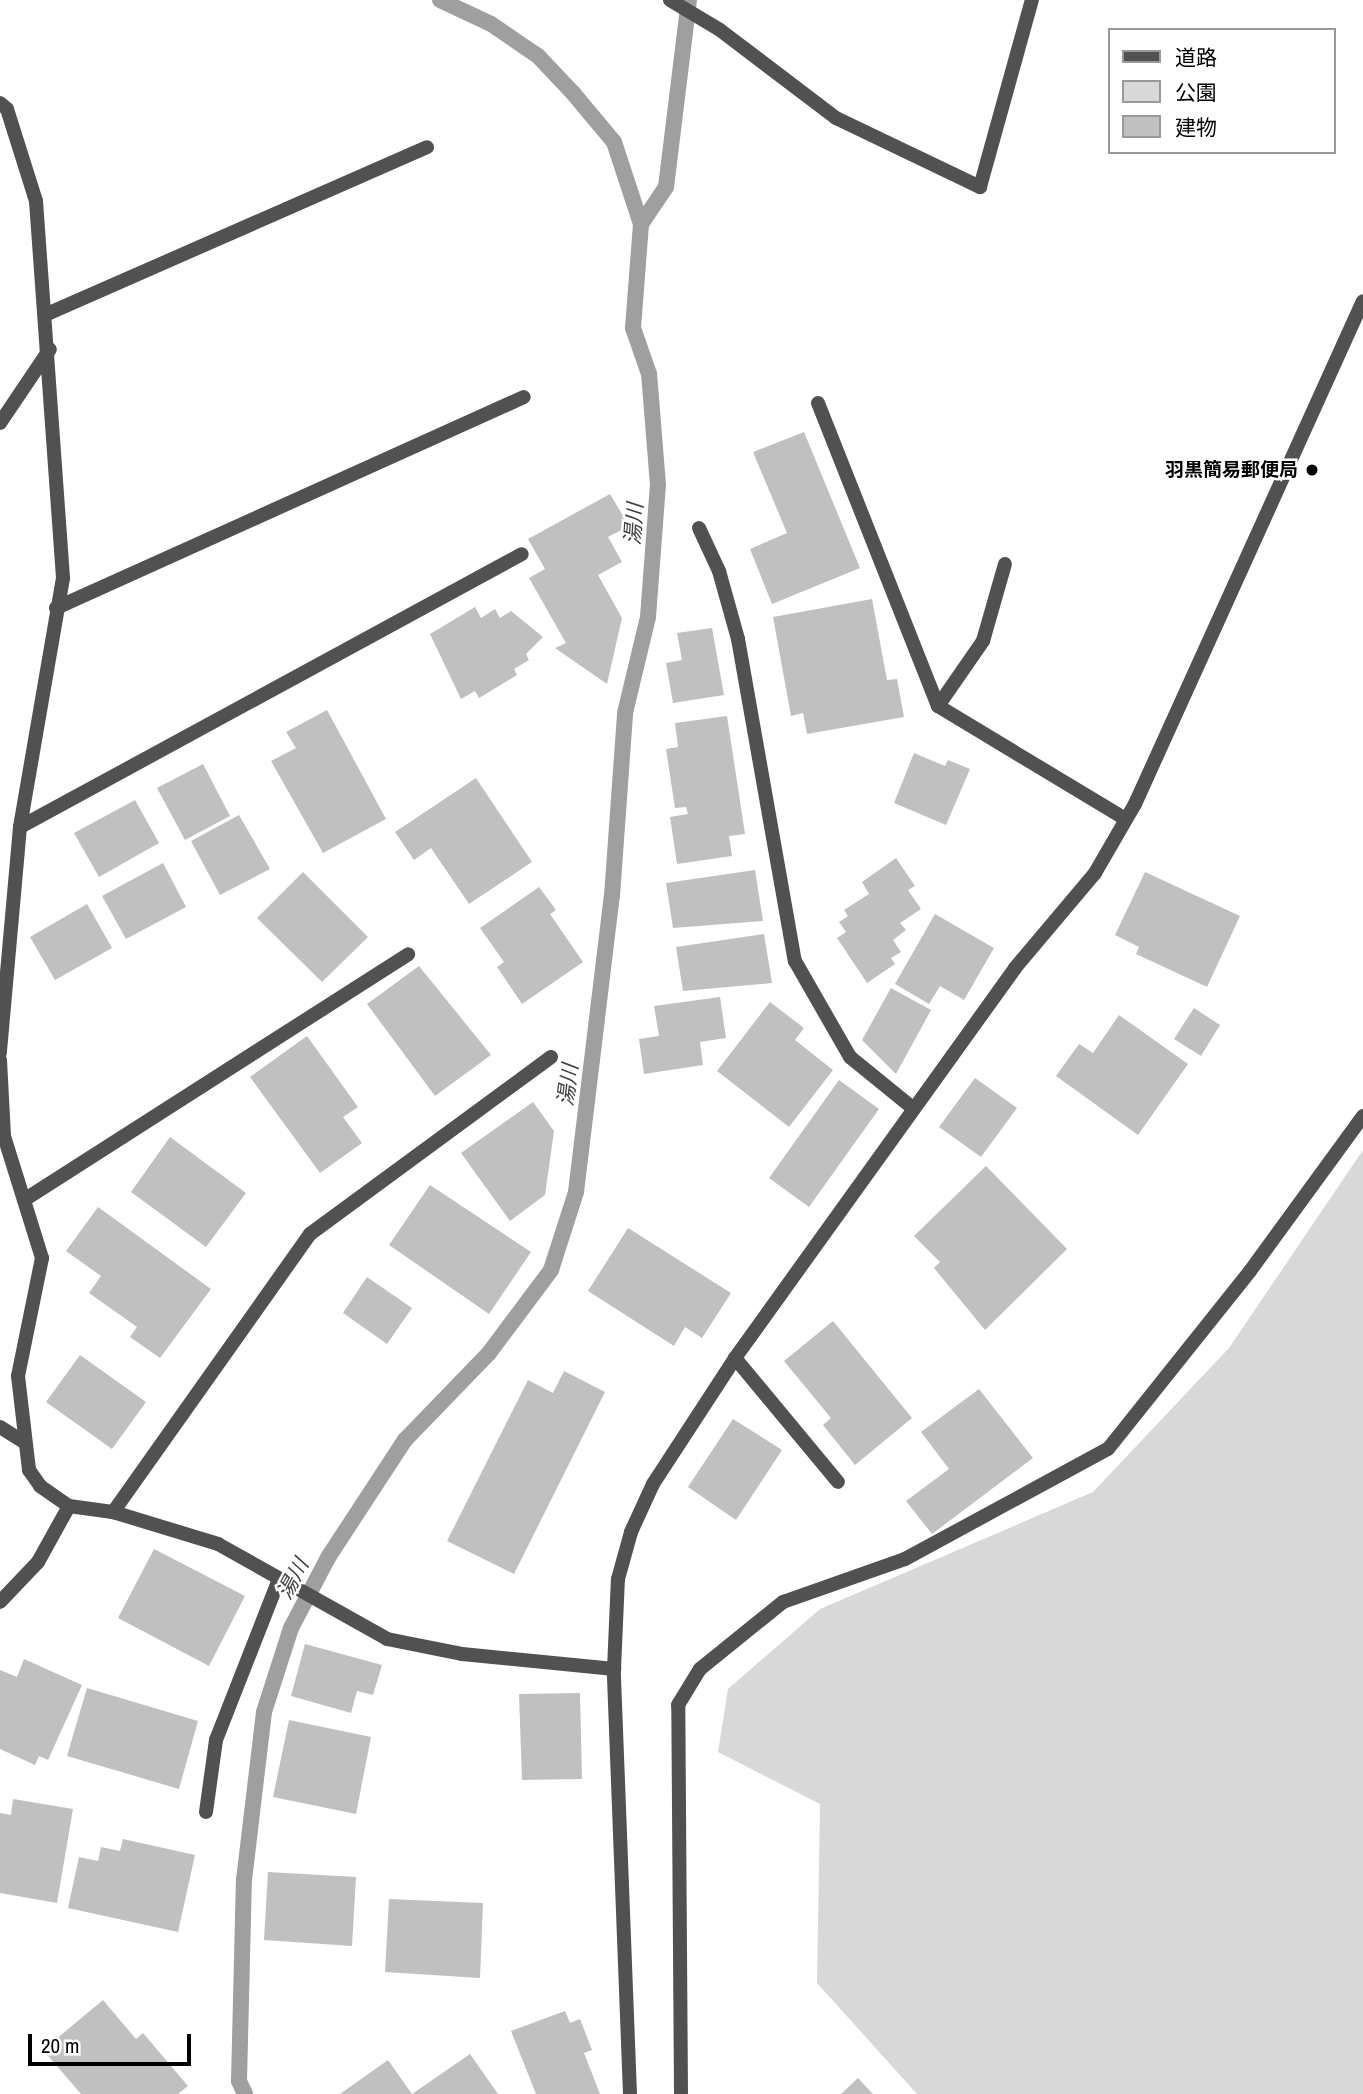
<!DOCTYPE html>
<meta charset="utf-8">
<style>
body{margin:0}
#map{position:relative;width:1363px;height:2094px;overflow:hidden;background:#fff;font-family:"Archivo Narrow","Noto Sans JP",sans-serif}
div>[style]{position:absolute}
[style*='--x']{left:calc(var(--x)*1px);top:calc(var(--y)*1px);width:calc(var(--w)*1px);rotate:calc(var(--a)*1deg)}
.green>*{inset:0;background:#d8d8d8}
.stream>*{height:16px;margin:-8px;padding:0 8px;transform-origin:8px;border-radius:8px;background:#9f9f9f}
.building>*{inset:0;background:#c0c0c0}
.service>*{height:14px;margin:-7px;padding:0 7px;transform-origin:7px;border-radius:7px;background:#515151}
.minor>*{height:14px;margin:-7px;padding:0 7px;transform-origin:7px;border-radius:7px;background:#515151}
.dots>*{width:19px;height:19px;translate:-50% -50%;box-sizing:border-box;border:4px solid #fff;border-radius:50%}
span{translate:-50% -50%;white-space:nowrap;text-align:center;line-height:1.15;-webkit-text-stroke:5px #fff;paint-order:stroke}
.poi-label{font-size:19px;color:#000;font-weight:700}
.right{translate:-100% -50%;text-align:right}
.water-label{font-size:21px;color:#404040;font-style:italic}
.legend{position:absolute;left:1108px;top:28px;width:228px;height:126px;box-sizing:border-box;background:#fff;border:2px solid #999;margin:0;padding:9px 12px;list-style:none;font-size:21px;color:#000}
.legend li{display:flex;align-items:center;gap:14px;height:35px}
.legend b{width:35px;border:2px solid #999}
.scale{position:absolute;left:28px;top:2034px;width:163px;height:32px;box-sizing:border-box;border:4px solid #000;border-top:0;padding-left:9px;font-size:21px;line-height:24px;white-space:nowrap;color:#000;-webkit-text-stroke:5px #fff;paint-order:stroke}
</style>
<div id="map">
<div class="green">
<div style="clip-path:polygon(1363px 1150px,1363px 2094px,917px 2094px,817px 1983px,820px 1804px,718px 1752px,728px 1689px,820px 1609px,1093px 1492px,1229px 1348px)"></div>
</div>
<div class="stream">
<div style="--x:440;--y:0;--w:56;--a:25.2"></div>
<div style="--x:491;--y:24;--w:57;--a:34.2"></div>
<div style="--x:538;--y:56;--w:51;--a:46.6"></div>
<div style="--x:573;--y:93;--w:64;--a:50.1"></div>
<div style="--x:614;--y:142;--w:86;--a:71.8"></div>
<div style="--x:245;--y:2094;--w:14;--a:-115"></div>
<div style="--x:239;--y:2081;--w:201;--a:-88.6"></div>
<div style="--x:244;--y:1880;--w:169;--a:-83.2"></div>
<div style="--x:264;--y:1712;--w:88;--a:-72.2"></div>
<div style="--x:291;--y:1628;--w:81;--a:-62.2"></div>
<div style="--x:329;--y:1556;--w:139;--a:-56.8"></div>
<div style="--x:405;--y:1440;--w:121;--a:-46"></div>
<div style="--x:489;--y:1353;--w:104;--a:-53.2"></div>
<div style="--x:551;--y:1270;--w:82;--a:-72.2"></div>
<div style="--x:576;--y:1192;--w:298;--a:-83.1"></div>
<div style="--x:612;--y:896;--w:183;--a:-85.9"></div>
<div style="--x:625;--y:713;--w:99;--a:-76.5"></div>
<div style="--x:648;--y:617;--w:132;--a:-85.7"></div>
<div style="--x:658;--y:485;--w:111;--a:-94.6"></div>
<div style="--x:649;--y:374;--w:49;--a:-109.2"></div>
<div style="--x:633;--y:328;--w:104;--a:-85.6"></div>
<div style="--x:641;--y:224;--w:45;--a:-56"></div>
<div style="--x:666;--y:187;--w:188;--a:-83"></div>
</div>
<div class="building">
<div style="clip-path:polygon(804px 432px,860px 568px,772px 604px,750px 549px,787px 533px,753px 452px)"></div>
<div style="clip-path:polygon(610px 494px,629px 526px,608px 537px,622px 562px,598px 575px,622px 618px,607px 684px,555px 648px,566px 643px,529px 578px,545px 569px,528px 539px)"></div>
<div style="clip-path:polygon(872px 599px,887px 680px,897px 679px,904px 717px,807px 734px,803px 713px,791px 716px,773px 617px)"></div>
<div style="clip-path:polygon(475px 607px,481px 618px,495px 609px,500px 618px,511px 611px,543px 637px,526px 654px,529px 660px,514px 669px,517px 675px,479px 698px,475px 691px,461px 699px,430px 634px)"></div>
<div style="clip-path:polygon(712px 628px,724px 695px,673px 703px,666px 663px,682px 660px,677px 633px)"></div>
<div style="clip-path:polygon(327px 710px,386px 819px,323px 853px,271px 761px,296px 748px,286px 732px)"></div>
<div style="clip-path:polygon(727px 716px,745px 834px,729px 836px,732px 856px,677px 864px,670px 817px,688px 814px,686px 807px,675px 808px,666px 749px,678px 747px,675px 723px)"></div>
<div style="clip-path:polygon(914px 753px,945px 766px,948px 760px,970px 769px,946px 825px,894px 803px)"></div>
<div style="clip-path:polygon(203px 764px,230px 816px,185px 840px,157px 788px)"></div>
<div style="clip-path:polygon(476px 778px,532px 862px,469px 904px,431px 848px,414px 860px,395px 832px)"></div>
<div style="clip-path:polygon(135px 800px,159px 843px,99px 877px,74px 833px)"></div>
<div style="clip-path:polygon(239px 815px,270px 869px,220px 895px,191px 841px)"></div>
<div style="clip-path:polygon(896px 858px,915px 886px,908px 890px,921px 909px,900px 923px,906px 930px,893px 940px,901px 952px,891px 958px,895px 964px,867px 983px,837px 938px,846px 932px,839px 922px,848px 916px,844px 910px,869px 894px,862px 882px)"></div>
<div style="clip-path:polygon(163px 863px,186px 907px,126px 939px,102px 896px)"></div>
<div style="clip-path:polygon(755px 870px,763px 921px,673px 928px,666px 883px)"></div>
<div style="clip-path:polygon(303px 872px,368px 937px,322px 982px,257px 918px)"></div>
<div style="clip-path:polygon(1145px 872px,1240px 916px,1207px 987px,1136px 954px,1139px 947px,1115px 935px)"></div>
<div style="clip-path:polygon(539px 887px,556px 910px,550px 914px,583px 962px,522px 1004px,497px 967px,504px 962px,480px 928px)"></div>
<div style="clip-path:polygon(87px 904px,112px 948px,55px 980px,30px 937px)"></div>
<div style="clip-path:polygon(935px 914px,994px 948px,964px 1000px,940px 986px,929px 1004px,895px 984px)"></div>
<div style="clip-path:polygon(764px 934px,772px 983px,683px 991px,676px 947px)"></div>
<div style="clip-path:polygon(419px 966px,491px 1055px,435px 1096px,367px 1004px)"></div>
<div style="clip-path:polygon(891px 988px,931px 1010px,896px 1074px,862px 1040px)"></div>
<div style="clip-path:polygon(720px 997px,726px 1038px,700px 1042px,703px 1065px,644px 1074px,639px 1039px,659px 1036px,654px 1006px)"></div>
<div style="clip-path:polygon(770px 1002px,804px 1028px,795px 1040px,833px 1070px,789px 1127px,717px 1071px)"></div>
<div style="clip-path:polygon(1194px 1008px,1220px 1025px,1201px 1056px,1174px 1039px)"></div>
<div style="clip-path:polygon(1119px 1015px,1188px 1064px,1138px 1135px,1056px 1076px,1079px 1044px,1093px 1053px)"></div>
<div style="clip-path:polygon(307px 1036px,358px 1107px,343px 1117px,362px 1143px,320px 1173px,250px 1077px)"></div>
<div style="clip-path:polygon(975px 1078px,1017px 1108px,981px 1157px,939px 1127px)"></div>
<div style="clip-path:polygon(839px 1080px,879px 1109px,809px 1207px,769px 1178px)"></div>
<div style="clip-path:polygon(533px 1102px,554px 1131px,545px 1195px,510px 1221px,461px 1153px)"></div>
<div style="clip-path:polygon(170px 1137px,246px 1193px,206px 1247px,131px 1192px)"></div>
<div style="clip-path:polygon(986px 1166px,1067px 1249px,985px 1330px,934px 1268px,940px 1262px,914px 1236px)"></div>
<div style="clip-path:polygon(430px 1185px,531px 1252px,489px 1314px,389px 1245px)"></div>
<div style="clip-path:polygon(98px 1207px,211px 1289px,160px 1358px,130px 1337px,137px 1327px,89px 1293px,101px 1276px,66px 1251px)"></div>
<div style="clip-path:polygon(628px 1228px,731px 1293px,702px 1338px,685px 1327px,674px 1346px,588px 1291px)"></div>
<div style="clip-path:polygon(367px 1277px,412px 1308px,387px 1344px,343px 1313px)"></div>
<div style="clip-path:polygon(833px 1321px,912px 1418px,855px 1465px,823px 1425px,831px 1418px,784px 1361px)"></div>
<div style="clip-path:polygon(80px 1355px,146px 1402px,112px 1449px,46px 1402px)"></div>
<div style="clip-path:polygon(564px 1371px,605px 1392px,514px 1574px,447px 1541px,528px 1380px,553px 1393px)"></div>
<div style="clip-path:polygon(979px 1389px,1033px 1458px,932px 1534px,906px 1501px,949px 1469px,921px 1432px)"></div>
<div style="clip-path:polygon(733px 1419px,782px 1450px,736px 1520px,688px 1487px)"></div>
<div style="clip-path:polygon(154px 1549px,245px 1596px,209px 1666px,118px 1618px)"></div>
<div style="clip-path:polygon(305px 1644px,382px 1665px,373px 1695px,357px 1691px,351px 1713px,291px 1696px)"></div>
<div style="clip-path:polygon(24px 1659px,82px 1685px,48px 1760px,39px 1756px,35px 1765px,0 1749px,0 1670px,17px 1677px)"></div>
<div style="clip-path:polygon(87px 1688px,198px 1721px,179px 1789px,67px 1756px)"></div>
<div style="clip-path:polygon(580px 1693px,582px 1779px,522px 1780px,519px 1694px)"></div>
<div style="clip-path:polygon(289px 1720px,371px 1737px,356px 1814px,273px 1797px)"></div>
<div style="clip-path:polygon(13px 1799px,73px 1809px,57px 1903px,0 1893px,0 1813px,11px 1815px)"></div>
<div style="clip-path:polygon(123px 1839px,195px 1855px,178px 1932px,68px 1908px,79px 1857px,98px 1861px,101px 1847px,120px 1851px)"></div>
<div style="clip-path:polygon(268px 1872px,356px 1877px,352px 1946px,264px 1940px)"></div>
<div style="clip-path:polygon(389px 1899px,483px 1903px,480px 1978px,385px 1972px)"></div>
<div style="clip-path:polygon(103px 2000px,136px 2039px,143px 2033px,188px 2086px,178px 2094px,81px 2094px,43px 2050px)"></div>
<div style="clip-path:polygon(565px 2011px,570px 2023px,580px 2019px,592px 2050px,584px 2053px,600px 2094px,536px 2094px,511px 2031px)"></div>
<div style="clip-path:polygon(470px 2054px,498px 2094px,340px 2094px,388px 2060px,412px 2094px)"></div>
<div style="clip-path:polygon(858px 2078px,873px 2094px,841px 2094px)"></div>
</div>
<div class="service">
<div style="--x:670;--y:0;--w:58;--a:31"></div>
<div style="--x:720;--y:30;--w:146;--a:37.2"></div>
<div style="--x:836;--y:118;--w:160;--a:25.6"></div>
<div style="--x:980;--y:187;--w:194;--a:-74.5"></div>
<div style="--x:818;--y:403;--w:326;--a:68.4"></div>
<div style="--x:938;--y:706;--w:218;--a:31.1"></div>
<div style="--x:699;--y:528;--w:47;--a:65.1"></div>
<div style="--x:719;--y:571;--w:71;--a:74.4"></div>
<div style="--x:738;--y:639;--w:327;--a:80"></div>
<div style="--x:795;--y:961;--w:111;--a:60.2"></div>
<div style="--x:850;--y:1057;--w:82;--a:39.1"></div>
<div style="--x:56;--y:608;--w:513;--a:-24.27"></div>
<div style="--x:938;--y:706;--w:79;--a:-55.3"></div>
<div style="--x:983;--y:641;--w:80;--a:-74.1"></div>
<div style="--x:20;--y:827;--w:571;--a:-28.54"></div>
<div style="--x:551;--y:1057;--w:299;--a:143.7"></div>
<div style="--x:310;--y:1234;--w:341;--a:125.3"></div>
<div style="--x:113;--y:1512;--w:110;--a:16.9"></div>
<div style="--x:218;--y:1544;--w:194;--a:29.3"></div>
<div style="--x:387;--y:1639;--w:76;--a:11.3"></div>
<div style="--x:462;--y:1654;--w:153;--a:5.6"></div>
<div style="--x:24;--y:1200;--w:456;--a:-32.6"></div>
<div style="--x:735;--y:1358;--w:161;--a:50.3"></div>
<div style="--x:0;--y:1427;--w:28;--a:32"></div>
<div style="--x:0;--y:1602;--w:55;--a:-46.5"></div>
<div style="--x:38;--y:1562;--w:64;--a:-61"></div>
<div style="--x:206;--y:1812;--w:73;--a:-82.1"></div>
<div style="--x:216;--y:1740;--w:173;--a:-68.6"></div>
<div style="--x:681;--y:2094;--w:389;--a:-90.4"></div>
<div style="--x:678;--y:1705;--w:42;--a:-58.6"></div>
<div style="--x:700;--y:1669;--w:107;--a:-38.9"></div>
<div style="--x:783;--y:1602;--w:129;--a:-19.4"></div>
<div style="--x:905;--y:1559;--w:231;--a:-28.5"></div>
<div style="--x:1108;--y:1449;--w:228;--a:-51.4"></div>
<div style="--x:1250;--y:1271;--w:192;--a:-53.9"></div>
</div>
<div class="minor">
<div style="--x:0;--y:103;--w:9;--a:41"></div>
<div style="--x:7;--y:109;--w:96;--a:72.5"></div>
<div style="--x:36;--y:201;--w:378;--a:85.9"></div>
<div style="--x:63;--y:578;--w:253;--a:99.8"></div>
<div style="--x:20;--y:827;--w:227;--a:95.1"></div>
<div style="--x:47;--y:314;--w:415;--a:-23.7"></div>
<div style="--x:0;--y:423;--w:89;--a:-56"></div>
<div style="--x:0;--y:1060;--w:76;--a:87"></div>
<div style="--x:4;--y:1136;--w:128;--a:72.7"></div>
<div style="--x:42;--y:1258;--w:120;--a:101.5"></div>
<div style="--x:18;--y:1376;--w:95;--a:83.3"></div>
<div style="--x:29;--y:1470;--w:19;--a:55"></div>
<div style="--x:40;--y:1486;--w:35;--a:35"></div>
<div style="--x:69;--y:1506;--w:44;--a:7.8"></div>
<div style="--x:630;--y:2094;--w:425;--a:-92.2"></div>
<div style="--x:614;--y:1669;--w:90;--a:-87.5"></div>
<div style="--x:618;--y:1579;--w:49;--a:-74.5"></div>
<div style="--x:631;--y:1532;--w:53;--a:-65.4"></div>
<div style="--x:653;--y:1484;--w:150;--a:-56.9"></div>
<div style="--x:735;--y:1358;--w:480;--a:-54.3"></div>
<div style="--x:1015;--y:968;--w:124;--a:-49.9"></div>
<div style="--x:1095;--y:873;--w:80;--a:-59.9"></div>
<div style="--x:1135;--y:804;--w:552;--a:-65.62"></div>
</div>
<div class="dots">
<div style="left:1312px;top:470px;background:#000"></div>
</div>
<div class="poi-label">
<span class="right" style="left:1298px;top:470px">羽黒簡易郵便局</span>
</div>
<div class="water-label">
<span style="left:634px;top:524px;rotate:-86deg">湯川</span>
<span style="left:568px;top:1085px;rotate:-83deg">湯川</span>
<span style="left:293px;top:1579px;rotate:-62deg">湯川</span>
</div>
<ul class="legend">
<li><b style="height:9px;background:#515151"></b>道路</li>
<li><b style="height:19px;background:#d8d8d8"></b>公園</li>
<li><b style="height:19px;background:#c0c0c0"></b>建物</li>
</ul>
<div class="scale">20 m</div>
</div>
